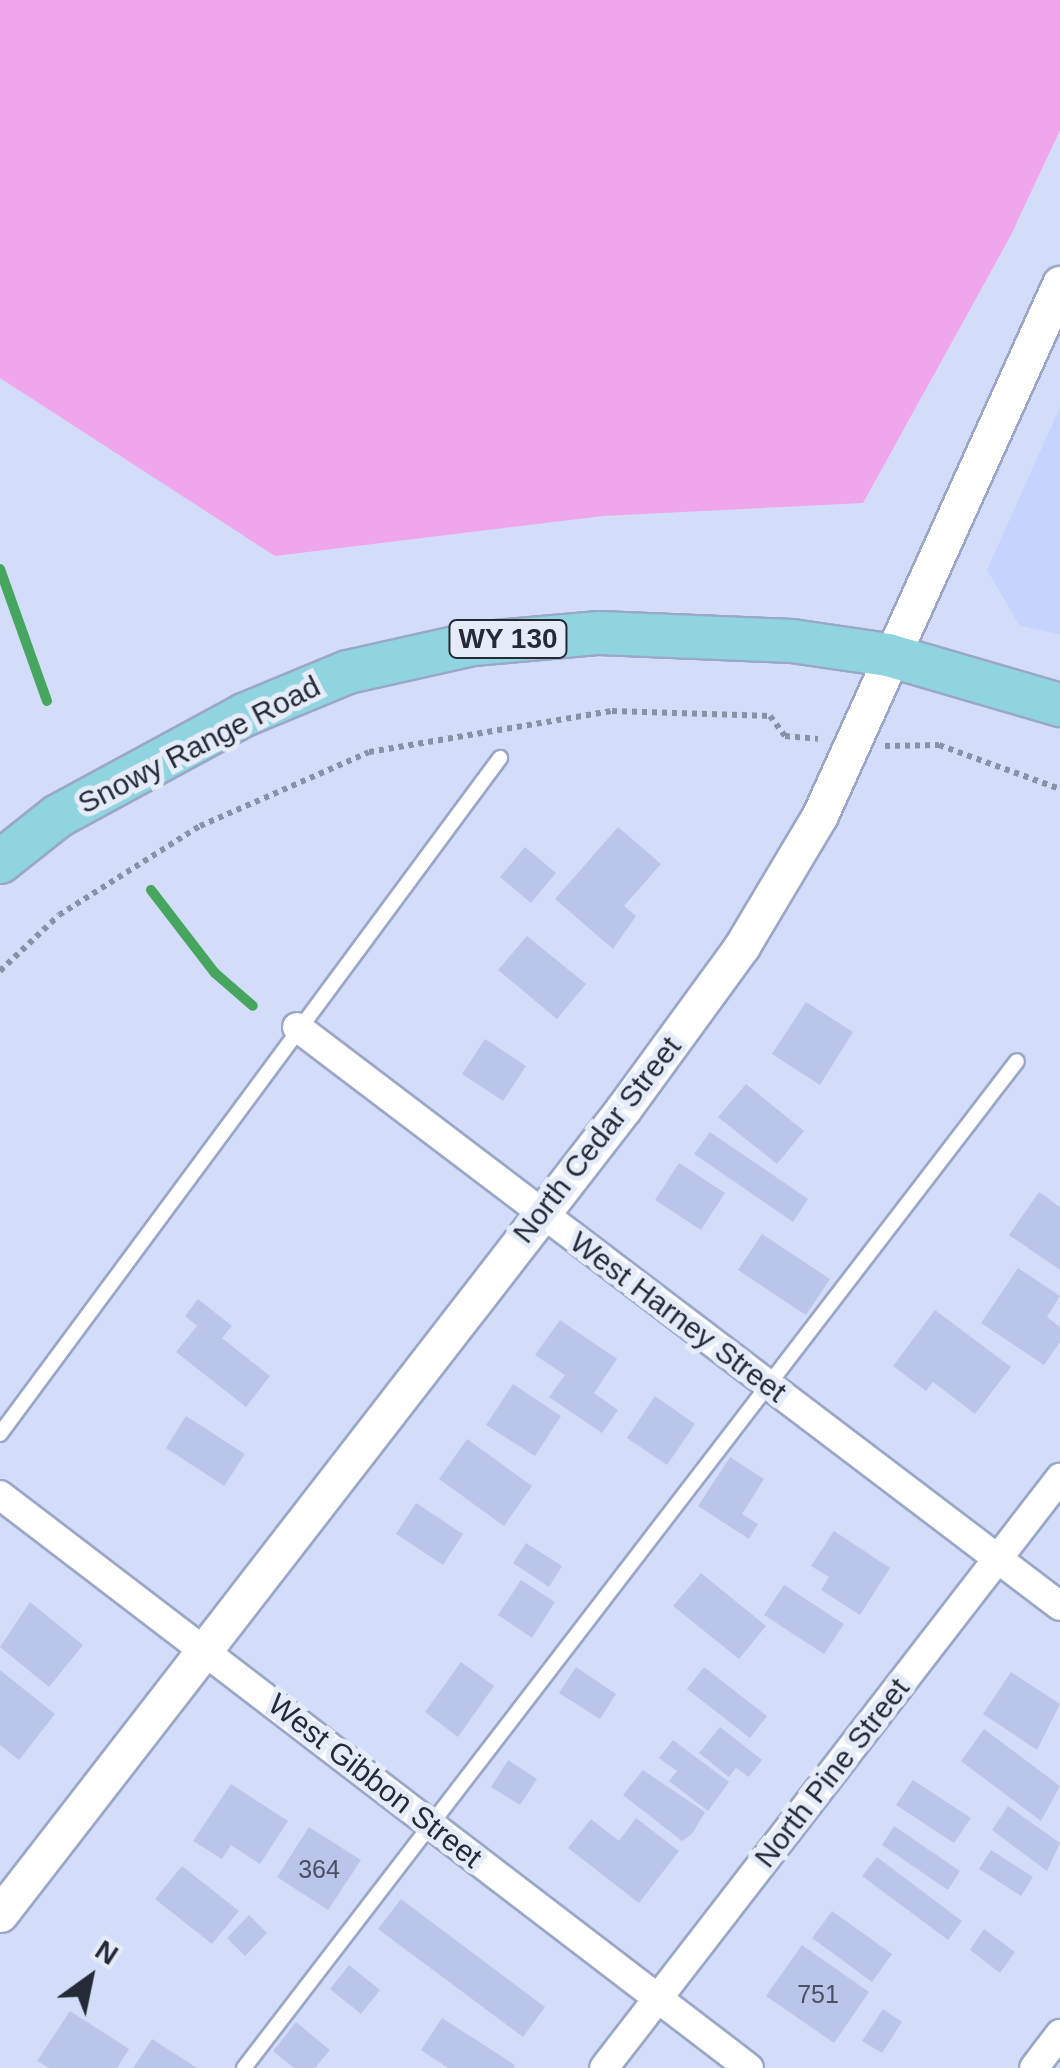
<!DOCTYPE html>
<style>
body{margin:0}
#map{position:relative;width:1060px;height:2068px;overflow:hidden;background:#d3ddf9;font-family:Arial,sans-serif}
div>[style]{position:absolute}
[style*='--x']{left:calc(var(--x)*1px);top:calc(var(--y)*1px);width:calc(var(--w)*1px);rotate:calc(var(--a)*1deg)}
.built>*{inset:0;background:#c5d4fe}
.green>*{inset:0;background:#f0a6eb}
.stream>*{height:10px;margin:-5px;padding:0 5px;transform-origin:5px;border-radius:5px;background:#46a55e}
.building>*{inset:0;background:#b9c6e9}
.path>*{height:6px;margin-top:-3px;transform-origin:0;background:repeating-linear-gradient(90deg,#8991a7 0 5px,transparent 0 10px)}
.roads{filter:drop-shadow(2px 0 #9aa7c8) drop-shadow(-2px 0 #9aa7c8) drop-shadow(0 2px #9aa7c8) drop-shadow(0 -2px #9aa7c8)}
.service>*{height:14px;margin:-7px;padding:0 7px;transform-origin:7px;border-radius:7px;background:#fff}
.minor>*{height:28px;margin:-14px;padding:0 14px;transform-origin:14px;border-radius:14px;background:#fff}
.tertiary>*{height:35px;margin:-17.5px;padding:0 17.5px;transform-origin:17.5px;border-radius:17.5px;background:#fff}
.primary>*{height:42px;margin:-21px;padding:0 21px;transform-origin:21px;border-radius:21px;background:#8fd4de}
span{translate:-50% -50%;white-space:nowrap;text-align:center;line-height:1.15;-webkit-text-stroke:10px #e5ebf9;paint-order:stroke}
.number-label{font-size:25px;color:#4a5164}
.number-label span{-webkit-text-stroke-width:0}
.shield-label span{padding:2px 8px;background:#e5ebf9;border:2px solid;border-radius:8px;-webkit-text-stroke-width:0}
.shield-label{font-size:28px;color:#252a37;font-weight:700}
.street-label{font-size:30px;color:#252a37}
.north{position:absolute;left:40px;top:1928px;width:100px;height:100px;-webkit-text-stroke:8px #e5ebf9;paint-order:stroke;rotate:33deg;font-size:28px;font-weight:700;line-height:40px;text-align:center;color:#252a37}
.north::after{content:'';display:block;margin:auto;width:35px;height:45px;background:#252a37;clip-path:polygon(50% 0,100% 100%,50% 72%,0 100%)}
</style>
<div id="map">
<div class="built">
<div style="clip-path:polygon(1060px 407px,1060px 634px,1020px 626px,987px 570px)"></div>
</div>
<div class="green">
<div style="clip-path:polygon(0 0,1060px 0,1060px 130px,1010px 237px,863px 503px,603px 516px,275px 556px,0 378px)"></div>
</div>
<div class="stream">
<div style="--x:0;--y:569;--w:140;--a:70.4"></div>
<div style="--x:151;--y:890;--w:105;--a:52.4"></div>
<div style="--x:215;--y:973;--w:50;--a:41"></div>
</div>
<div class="building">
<div style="clip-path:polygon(618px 827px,661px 864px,624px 906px,636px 916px,613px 949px,555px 899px)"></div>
<div style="clip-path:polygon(525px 847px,556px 873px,531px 903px,500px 877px)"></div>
<div style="clip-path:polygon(527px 936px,586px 984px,557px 1019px,498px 970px)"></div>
<div style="clip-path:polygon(806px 1002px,853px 1032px,820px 1085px,772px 1054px)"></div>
<div style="clip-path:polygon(485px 1039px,526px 1066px,503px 1101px,462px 1074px)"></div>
<div style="clip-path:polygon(746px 1084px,804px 1131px,777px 1164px,718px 1117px)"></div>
<div style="clip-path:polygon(710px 1132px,808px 1199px,793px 1222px,694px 1154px)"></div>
<div style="clip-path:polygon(679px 1163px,725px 1193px,701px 1230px,655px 1200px)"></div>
<div style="clip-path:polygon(1039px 1192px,1060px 1207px,1060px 1270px,1009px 1235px)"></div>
<div style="clip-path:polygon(762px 1234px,830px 1279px,806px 1315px,738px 1270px)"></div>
<div style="clip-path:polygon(1018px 1268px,1060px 1296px,1047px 1317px,1060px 1327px,1060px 1342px,1044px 1365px,981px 1323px)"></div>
<div style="clip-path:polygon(198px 1299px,232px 1326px,222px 1338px,270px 1376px,246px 1407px,176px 1352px,197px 1326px,185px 1316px)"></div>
<div style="clip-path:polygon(935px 1310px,1011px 1367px,975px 1414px,933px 1382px,926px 1391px,893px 1366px)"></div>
<div style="clip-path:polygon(560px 1320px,617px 1359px,594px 1393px,618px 1410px,602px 1433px,549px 1397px,565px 1375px,535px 1355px)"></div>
<div style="clip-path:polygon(513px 1384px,561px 1416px,535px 1456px,486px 1425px)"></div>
<div style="clip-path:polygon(655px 1396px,695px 1424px,667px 1465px,627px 1438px)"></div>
<div style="clip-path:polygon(186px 1416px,245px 1454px,224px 1486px,166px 1448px)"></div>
<div style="clip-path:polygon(467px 1439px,532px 1486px,504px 1526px,439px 1479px)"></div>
<div style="clip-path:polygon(730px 1457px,764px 1479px,742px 1514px,758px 1524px,749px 1539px,698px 1506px)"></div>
<div style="clip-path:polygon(416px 1503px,463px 1534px,443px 1565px,396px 1534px)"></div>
<div style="clip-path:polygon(834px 1531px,890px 1568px,860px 1615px,821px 1590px,829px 1577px,811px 1566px)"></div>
<div style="clip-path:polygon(526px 1543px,562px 1566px,549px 1587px,513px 1563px)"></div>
<div style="clip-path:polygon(701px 1573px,766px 1626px,739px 1659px,673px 1606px)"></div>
<div style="clip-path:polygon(521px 1580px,555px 1602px,532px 1638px,498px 1615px)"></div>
<div style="clip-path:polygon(784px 1585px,844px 1624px,824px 1654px,764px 1615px)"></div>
<div style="clip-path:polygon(30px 1602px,83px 1645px,49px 1687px,0 1647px)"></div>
<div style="clip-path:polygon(461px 1662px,494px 1686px,458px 1737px,425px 1712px)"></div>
<div style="clip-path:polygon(576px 1667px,616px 1694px,600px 1719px,559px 1693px)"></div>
<div style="clip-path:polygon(704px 1667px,767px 1716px,750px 1738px,687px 1689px)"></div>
<div style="clip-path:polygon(0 1670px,55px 1714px,19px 1760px,0 1745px)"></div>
<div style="clip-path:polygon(1011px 1672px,1060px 1704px,1037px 1750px,983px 1714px)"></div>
<div style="clip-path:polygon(720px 1727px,762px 1760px,749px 1777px,736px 1768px,729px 1777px,699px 1753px)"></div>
<div style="clip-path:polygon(984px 1729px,1060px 1786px,1041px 1821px,961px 1761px)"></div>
<div style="clip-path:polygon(673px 1740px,729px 1782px,708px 1811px,669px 1781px,677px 1771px,659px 1758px)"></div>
<div style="clip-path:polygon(508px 1760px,537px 1779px,520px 1805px,491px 1787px)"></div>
<div style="clip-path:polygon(643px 1770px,705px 1812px,692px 1834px,682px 1841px,623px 1795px)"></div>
<div style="clip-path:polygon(913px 1780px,971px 1818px,954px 1843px,896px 1805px)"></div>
<div style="clip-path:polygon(231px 1784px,288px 1821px,260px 1864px,231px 1845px,222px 1859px,193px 1841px)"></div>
<div style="clip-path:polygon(1008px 1806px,1060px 1843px,1047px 1871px,992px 1830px)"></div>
<div style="clip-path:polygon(636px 1818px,679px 1851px,639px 1903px,568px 1848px,591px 1819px,619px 1841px)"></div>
<div style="clip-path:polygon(894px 1826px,960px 1871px,948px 1890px,882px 1845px)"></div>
<div style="clip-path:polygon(309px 1827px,361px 1860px,328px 1910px,277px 1877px)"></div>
<div style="clip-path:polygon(991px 1850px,1033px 1877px,1021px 1896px,979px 1869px)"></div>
<div style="clip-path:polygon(877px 1857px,962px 1921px,948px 1940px,862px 1876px)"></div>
<div style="clip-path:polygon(182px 1866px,239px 1911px,212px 1944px,155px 1899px)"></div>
<div style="clip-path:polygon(401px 1899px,545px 2007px,523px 2037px,378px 1929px)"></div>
<div style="clip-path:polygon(832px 1911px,892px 1954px,872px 1982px,812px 1938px)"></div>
<div style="clip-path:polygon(249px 1915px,267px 1933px,245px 1956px,227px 1938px)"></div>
<div style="clip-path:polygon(984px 1929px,1015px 1952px,1000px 1973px,970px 1950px)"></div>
<div style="clip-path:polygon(802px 1945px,869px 1992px,834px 2043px,766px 1996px)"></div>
<div style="clip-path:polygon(349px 1965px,380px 1990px,361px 2014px,330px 1989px)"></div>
<div style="clip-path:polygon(883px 2009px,902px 2022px,882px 2053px,862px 2041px)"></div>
<div style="clip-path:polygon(70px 2011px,129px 2049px,117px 2068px,49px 2068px,37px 2061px)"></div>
<div style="clip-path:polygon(442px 2018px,515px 2065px,514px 2068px,448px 2068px,421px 2050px)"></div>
<div style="clip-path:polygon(296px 2022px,330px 2050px,315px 2068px,294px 2068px,273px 2051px)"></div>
<div style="clip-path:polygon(152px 2039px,197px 2068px,133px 2068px)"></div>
</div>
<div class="path">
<div style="--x:885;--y:746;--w:54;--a:-1.1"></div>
<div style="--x:939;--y:745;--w:129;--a:20"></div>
<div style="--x:0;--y:971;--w:81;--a:-43.5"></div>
<div style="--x:59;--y:915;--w:167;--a:-32.3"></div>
<div style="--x:200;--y:826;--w:184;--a:-23.6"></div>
<div style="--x:369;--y:752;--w:246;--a:-9.6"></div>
<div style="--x:612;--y:711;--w:158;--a:1.8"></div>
<div style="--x:770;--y:716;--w:25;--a:53"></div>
<div style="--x:785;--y:736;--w:33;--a:5"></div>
</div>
<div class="roads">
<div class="service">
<div style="--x:0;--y:1434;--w:841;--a:-53.51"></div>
<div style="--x:244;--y:2068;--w:1269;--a:-52.49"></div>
</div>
<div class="minor">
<div style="--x:297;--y:1027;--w:958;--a:37.19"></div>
<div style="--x:0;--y:1495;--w:943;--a:37.42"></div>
<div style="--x:604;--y:2068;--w:746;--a:-52.3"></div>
<div style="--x:1034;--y:2068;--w:43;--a:-52.6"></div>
</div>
<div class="tertiary">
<div style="--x:0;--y:1914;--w:1019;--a:-52.25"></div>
<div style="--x:624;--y:1108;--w:200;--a:-53.9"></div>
<div style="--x:742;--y:946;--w:152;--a:-59.2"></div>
<div style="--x:820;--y:815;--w:583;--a:-65.68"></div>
</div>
<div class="primary">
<div style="--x:0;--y:862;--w:74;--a:-38.4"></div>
<div style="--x:58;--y:816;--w:212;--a:-28.5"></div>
<div style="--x:244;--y:715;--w:113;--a:-22.5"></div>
<div style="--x:348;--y:672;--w:128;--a:-12.6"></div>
<div style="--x:473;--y:644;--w:127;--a:-5"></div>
<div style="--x:600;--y:633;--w:192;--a:2.4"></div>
<div style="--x:792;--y:641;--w:97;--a:8.3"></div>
<div style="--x:888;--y:655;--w:179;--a:16.2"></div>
</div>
</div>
<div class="number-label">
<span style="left:319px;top:1869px">364</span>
<span style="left:818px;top:1994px">751</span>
</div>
<div class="shield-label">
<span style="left:508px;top:639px">WY 130</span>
</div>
<div class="street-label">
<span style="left:199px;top:745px;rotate:-27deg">Snowy Range Road</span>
<span style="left:597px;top:1140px;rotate:-52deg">North Cedar Street</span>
<span style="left:678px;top:1317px;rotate:37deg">West Harney Street</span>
<span style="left:832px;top:1773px;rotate:-52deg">North Pine Street</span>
<span style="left:375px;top:1781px;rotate:38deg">West Gibbon Street</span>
</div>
<div class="north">N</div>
</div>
